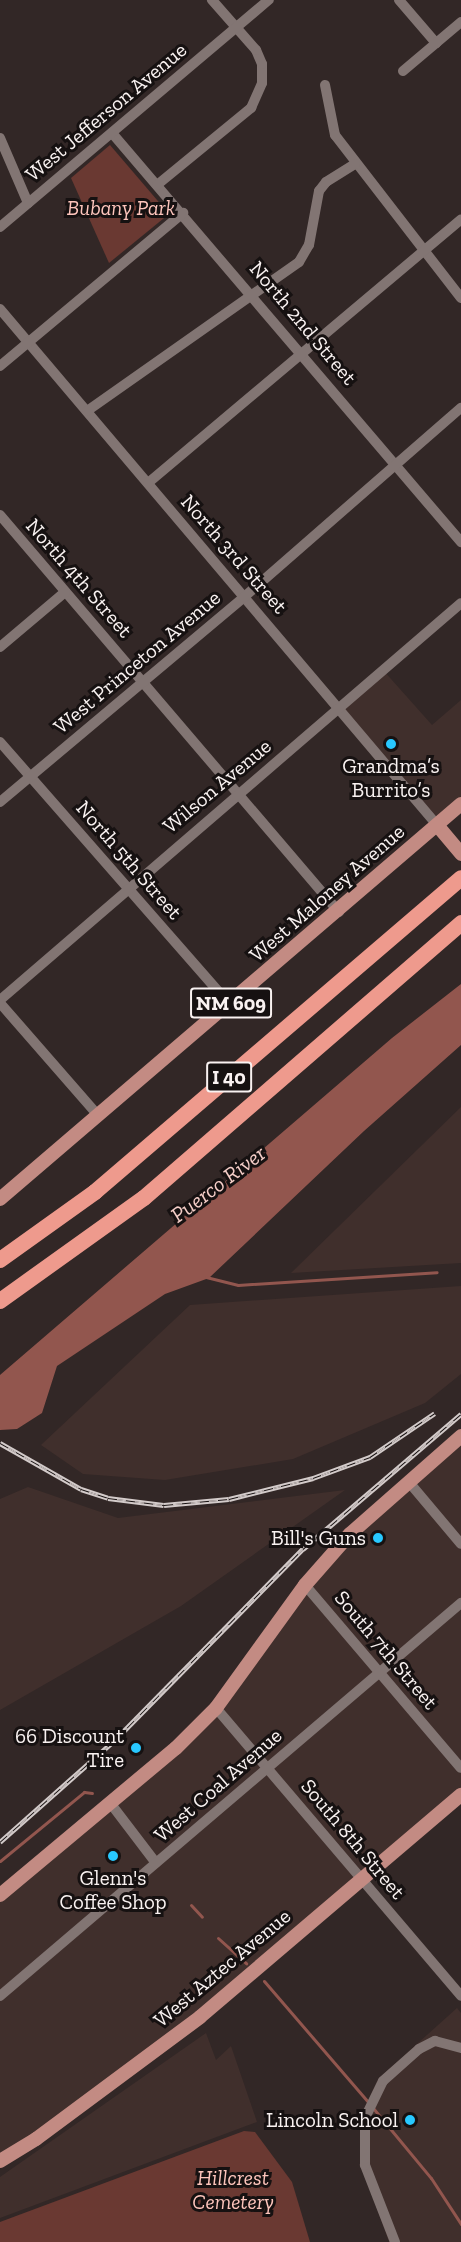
<!DOCTYPE html>
<meta charset="utf-8">
<style>
body{margin:0}
#map{position:relative;width:461px;height:2242px;overflow:hidden;background:#322726;font-family:"Zilla Slab",serif}
div>[style]{position:absolute}
[style*='--x']{left:calc(var(--x)*1px);top:calc(var(--y)*1px);width:calc(var(--w)*1px);rotate:calc(var(--a)*1deg)}
.built>*{inset:0;background:#402f2c}
.green>*{inset:0;background:#6a3932}
.water>*{inset:0;background:#92564e}
.stream>*{height:3px;margin:-1.5px;padding:0 1.5px;transform-origin:1.5px;border-radius:1.5px;background:#92564e}
.minor>*{height:10px;margin:-5px;padding:0 5px;transform-origin:5px;border-radius:5px;background:#827573}
.major>*{height:14px;margin:-7px;padding:0 7px;transform-origin:7px;border-radius:7px;background:#c38b83}
.highway>*{height:16px;margin:-8px;padding:0 8px;transform-origin:8px;border-radius:8px;background:#ee9a8d}
.rail>*{height:5px;margin-top:-2.5px;transform-origin:0;background:repeating-linear-gradient(90deg,#161111 0 9px,#d3cbca 0 18px);box-sizing:border-box;border-block:2px solid #d3cbca}
.dots>*{width:16px;height:16px;translate:-50% -50%;box-sizing:border-box;border:3px solid #161111;border-radius:50%}
span{translate:-50% -50%;white-space:nowrap;text-align:center;line-height:1.15;-webkit-text-stroke:6px #161111;paint-order:stroke}
.shield-label span{padding:2px 4px;background:#161111;border:2px solid;border-radius:4px;-webkit-text-stroke-width:0}
.shield-label{font-size:20px;color:#f9f2f1;font-weight:700}
.street-label{font-size:21px;color:#f9f2f1}
.park-label{font-size:21px;color:#fec5bc;font-style:italic}
.poi-label{font-size:21px;color:#f9f2f1}
.right{translate:-100% -50%;text-align:right}
.water-label{font-size:22px;color:#f5cec8;font-style:italic}
</style>
<div id="map">
<div class="built">
<div style="clip-path:polygon(383px 670px,432px 725px,461px 700px,461px 804px,437px 825px,340px 708px)"></div>
<div style="clip-path:polygon(461px 1107px,461px 1263px,291px 1273px)"></div>
<div style="clip-path:polygon(461px 1286px,461px 1374px,425px 1403px,293px 1459px,165px 1480px,83px 1474px,41px 1445px,190px 1305px)"></div>
<div style="clip-path:polygon(461px 1436px,461px 1794px,240px 1981px,0 2161px,0 1895px,176px 1748px,305px 1585px)"></div>
<div style="clip-path:polygon(28px 1487px,118px 1518px,345px 1490px,181px 1606px,0 1710px,0 1499px)"></div>
<div style="clip-path:polygon(457px 2008px,461px 2013px,461px 2242px,389px 2242px,360px 2162px,362px 2113px,378px 2079px)"></div>
<div style="clip-path:polygon(206px 2033px,216px 2060px,231px 2046px,257px 2122px,0 2218px,0 2177px)"></div>
</div>
<div class="green">
<div style="clip-path:polygon(110px 145px,169px 214px,109px 263px,71px 178px)"></div>
<div style="clip-path:polygon(244px 2131px,255px 2132px,292px 2182px,310px 2242px,0 2242px,0 2222px)"></div>
</div>
<div class="water">
<div style="clip-path:polygon(461px 984px,461px 1045px,364px 1131px,209px 1278px,165px 1294px,57px 1366px,42px 1413px,17px 1429px,0 1430px,0 1375px,392px 1038px)"></div>
</div>
<div class="stream">
<div style="--x:206;--y:1277;--w:33;--a:14"></div>
<div style="--x:238;--y:1285;--w:199;--a:-3.7"></div>
<div style="--x:0;--y:1861;--w:109;--a:-39.4"></div>
<div style="--x:84;--y:1792;--w:8;--a:7"></div>
<div style="--x:191;--y:1905;--w:16;--a:47"></div>
<div style="--x:218;--y:1938;--w:38;--a:42"></div>
<div style="--x:264;--y:1981;--w:161;--a:49.3"></div>
<div style="--x:373;--y:2108;--w:91;--a:50.4"></div>
<div style="--x:431;--y:2178;--w:55;--a:56.9"></div>
</div>
<div class="minor">
<div style="--x:399;--y:0;--w:57;--a:49.3"></div>
<div style="--x:403;--y:71;--w:76;--a:-40.2"></div>
<div style="--x:325;--y:85;--w:51;--a:78.7"></div>
<div style="--x:335;--y:135;--w:206;--a:52.3"></div>
<div style="--x:112;--y:133;--w:538;--a:49.53"></div>
<div style="--x:0;--y:138;--w:71;--a:66.7"></div>
<div style="--x:157;--y:185;--w:122;--a:-39.3"></div>
<div style="--x:251;--y:108;--w:27;--a:-66"></div>
<div style="--x:262;--y:83;--w:19;--a:-90"></div>
<div style="--x:262;--y:64;--w:15;--a:-113"></div>
<div style="--x:256;--y:50;--w:67;--a:-131.3"></div>
<div style="--x:0;--y:227;--w:352;--a:-40.2"></div>
<div style="--x:0;--y:309;--w:676;--a:49.74"></div>
<div style="--x:0;--y:366;--w:239;--a:-39.9"></div>
<div style="--x:87;--y:411;--w:259;--a:-35.1"></div>
<div style="--x:299;--y:262;--w:20;--a:-60"></div>
<div style="--x:309;--y:245;--w:55;--a:-79.5"></div>
<div style="--x:319;--y:191;--w:11;--a:-52"></div>
<div style="--x:326;--y:182;--w:34;--a:-32"></div>
<div style="--x:148;--y:483;--w:409;--a:-40.1"></div>
<div style="--x:0;--y:515;--w:522;--a:49.51"></div>
<div style="--x:0;--y:647;--w:85;--a:-40.2"></div>
<div style="--x:0;--y:742;--w:348;--a:48.8"></div>
<div style="--x:0;--y:802;--w:319;--a:-40"></div>
<div style="--x:244;--y:597;--w:288;--a:-41.1"></div>
<div style="--x:0;--y:1000;--w:608;--a:-40.73"></div>
<div style="--x:0;--y:1003;--w:147;--a:48.9"></div>
<div style="--x:408;--y:1481;--w:82;--a:49.9"></div>
<div style="--x:305;--y:1585;--w:240;--a:49.6"></div>
<div style="--x:216;--y:1708;--w:378;--a:49.6"></div>
<div style="--x:111;--y:1804;--w:74;--a:52.7"></div>
<div style="--x:0;--y:1996;--w:606;--a:-40.45"></div>
<div style="--x:395;--y:2242;--w:83;--a:-111.3"></div>
<div style="--x:365;--y:2165;--w:47;--a:-90"></div>
<div style="--x:365;--y:2118;--w:41;--a:-64.1"></div>
<div style="--x:383;--y:2081;--w:48;--a:-41.6"></div>
<div style="--x:419;--y:2049;--w:18;--a:-27"></div>
<div style="--x:435;--y:2041;--w:27;--a:15"></div>
</div>
<div class="major">
<div style="--x:437;--y:825;--w:38;--a:50"></div>
<div style="--x:0;--y:1199;--w:607;--a:-40.59"></div>
<div style="--x:0;--y:1895;--w:229;--a:-39.9"></div>
<div style="--x:176;--y:1748;--w:57;--a:-45"></div>
<div style="--x:216;--y:1708;--w:152;--a:-54.1"></div>
<div style="--x:305;--y:1585;--w:68;--a:-48.6"></div>
<div style="--x:350;--y:1534;--w:148;--a:-41.4"></div>
<div style="--x:0;--y:2161;--w:42;--a:-31.4"></div>
<div style="--x:36;--y:2139;--w:204;--a:-36.6"></div>
<div style="--x:200;--y:2017;--w:343;--a:-40.4"></div>
</div>
<div class="highway">
<div style="--x:0;--y:1260;--w:117;--a:-35.6"></div>
<div style="--x:95;--y:1192;--w:482;--a:-40.6"></div>
<div style="--x:0;--y:1301;--w:177;--a:-35.6"></div>
<div style="--x:144;--y:1198;--w:420;--a:-40.9"></div>
</div>
<div class="rail">
<div style="--x:0;--y:1443;--w:93;--a:29.6"></div>
<div style="--x:81;--y:1489;--w:28;--a:18"></div>
<div style="--x:108;--y:1498;--w:56;--a:7.1"></div>
<div style="--x:164;--y:1505;--w:65;--a:-5.3"></div>
<div style="--x:229;--y:1499;--w:87;--a:-14"></div>
<div style="--x:313;--y:1478;--w:61;--a:-20.2"></div>
<div style="--x:370;--y:1457;--w:78;--a:-34.1"></div>
<div style="--x:0;--y:1842;--w:154;--a:-41.6"></div>
<div style="--x:115;--y:1740;--w:268;--a:-45.5"></div>
<div style="--x:303;--y:1549;--w:208;--a:-40.5"></div>
</div>
<div class="dots">
<div style="left:391px;top:744px;background:#28c8ff"></div>
<div style="left:378px;top:1538px;background:#28c8ff"></div>
<div style="left:136px;top:1748px;background:#28c8ff"></div>
<div style="left:113px;top:1856px;background:#28c8ff"></div>
<div style="left:410px;top:2120px;background:#28c8ff"></div>
</div>
<div class="shield-label">
<span style="left:231px;top:1003px">NM 609</span>
<span style="left:229px;top:1077px">I 40</span>
</div>
<div class="street-label">
<span style="left:106px;top:112px;rotate:-40deg">West Jefferson Avenue</span>
<span style="left:303px;top:323px;rotate:50deg">North 2nd Street</span>
<span style="left:234px;top:554px;rotate:49deg">North 3rd Street</span>
<span style="left:79px;top:578px;rotate:49deg">North 4th Street</span>
<span style="left:137px;top:662px;rotate:-40deg">West Princeton Avenue</span>
<span style="left:217px;top:786px;rotate:-40deg">Wilson Avenue</span>
<span style="left:129px;top:860px;rotate:49deg">North 5th Street</span>
<span style="left:327px;top:893px;rotate:-41deg">West Maloney Avenue</span>
<span style="left:386px;top:1650px;rotate:50deg">South 7th Street</span>
<span style="left:218px;top:1785px;rotate:-41deg">West Coal Avenue</span>
<span style="left:353px;top:1839px;rotate:50deg">South 8th Street</span>
<span style="left:222px;top:1968px;rotate:-40deg">West Aztec Avenue</span>
</div>
<div class="park-label">
<span style="left:121px;top:208px">Bubany Park</span>
<span style="left:233px;top:2190px">Hillcrest<br>Cemetery</span>
</div>
<div class="poi-label">
<span style="left:391px;top:778px">Grandma’s<br>Burrito’s</span>
<span class="right" style="left:366px;top:1538px">Bill's Guns</span>
<span class="right" style="left:124px;top:1748px">66 Discount<br>Tire</span>
<span style="left:113px;top:1890px">Glenn's<br>Coffee Shop</span>
<span class="right" style="left:398px;top:2120px">Lincoln School</span>
</div>
<div class="water-label">
<span style="left:218px;top:1184px;rotate:-37deg">Puerco River</span>
</div>
</div>
